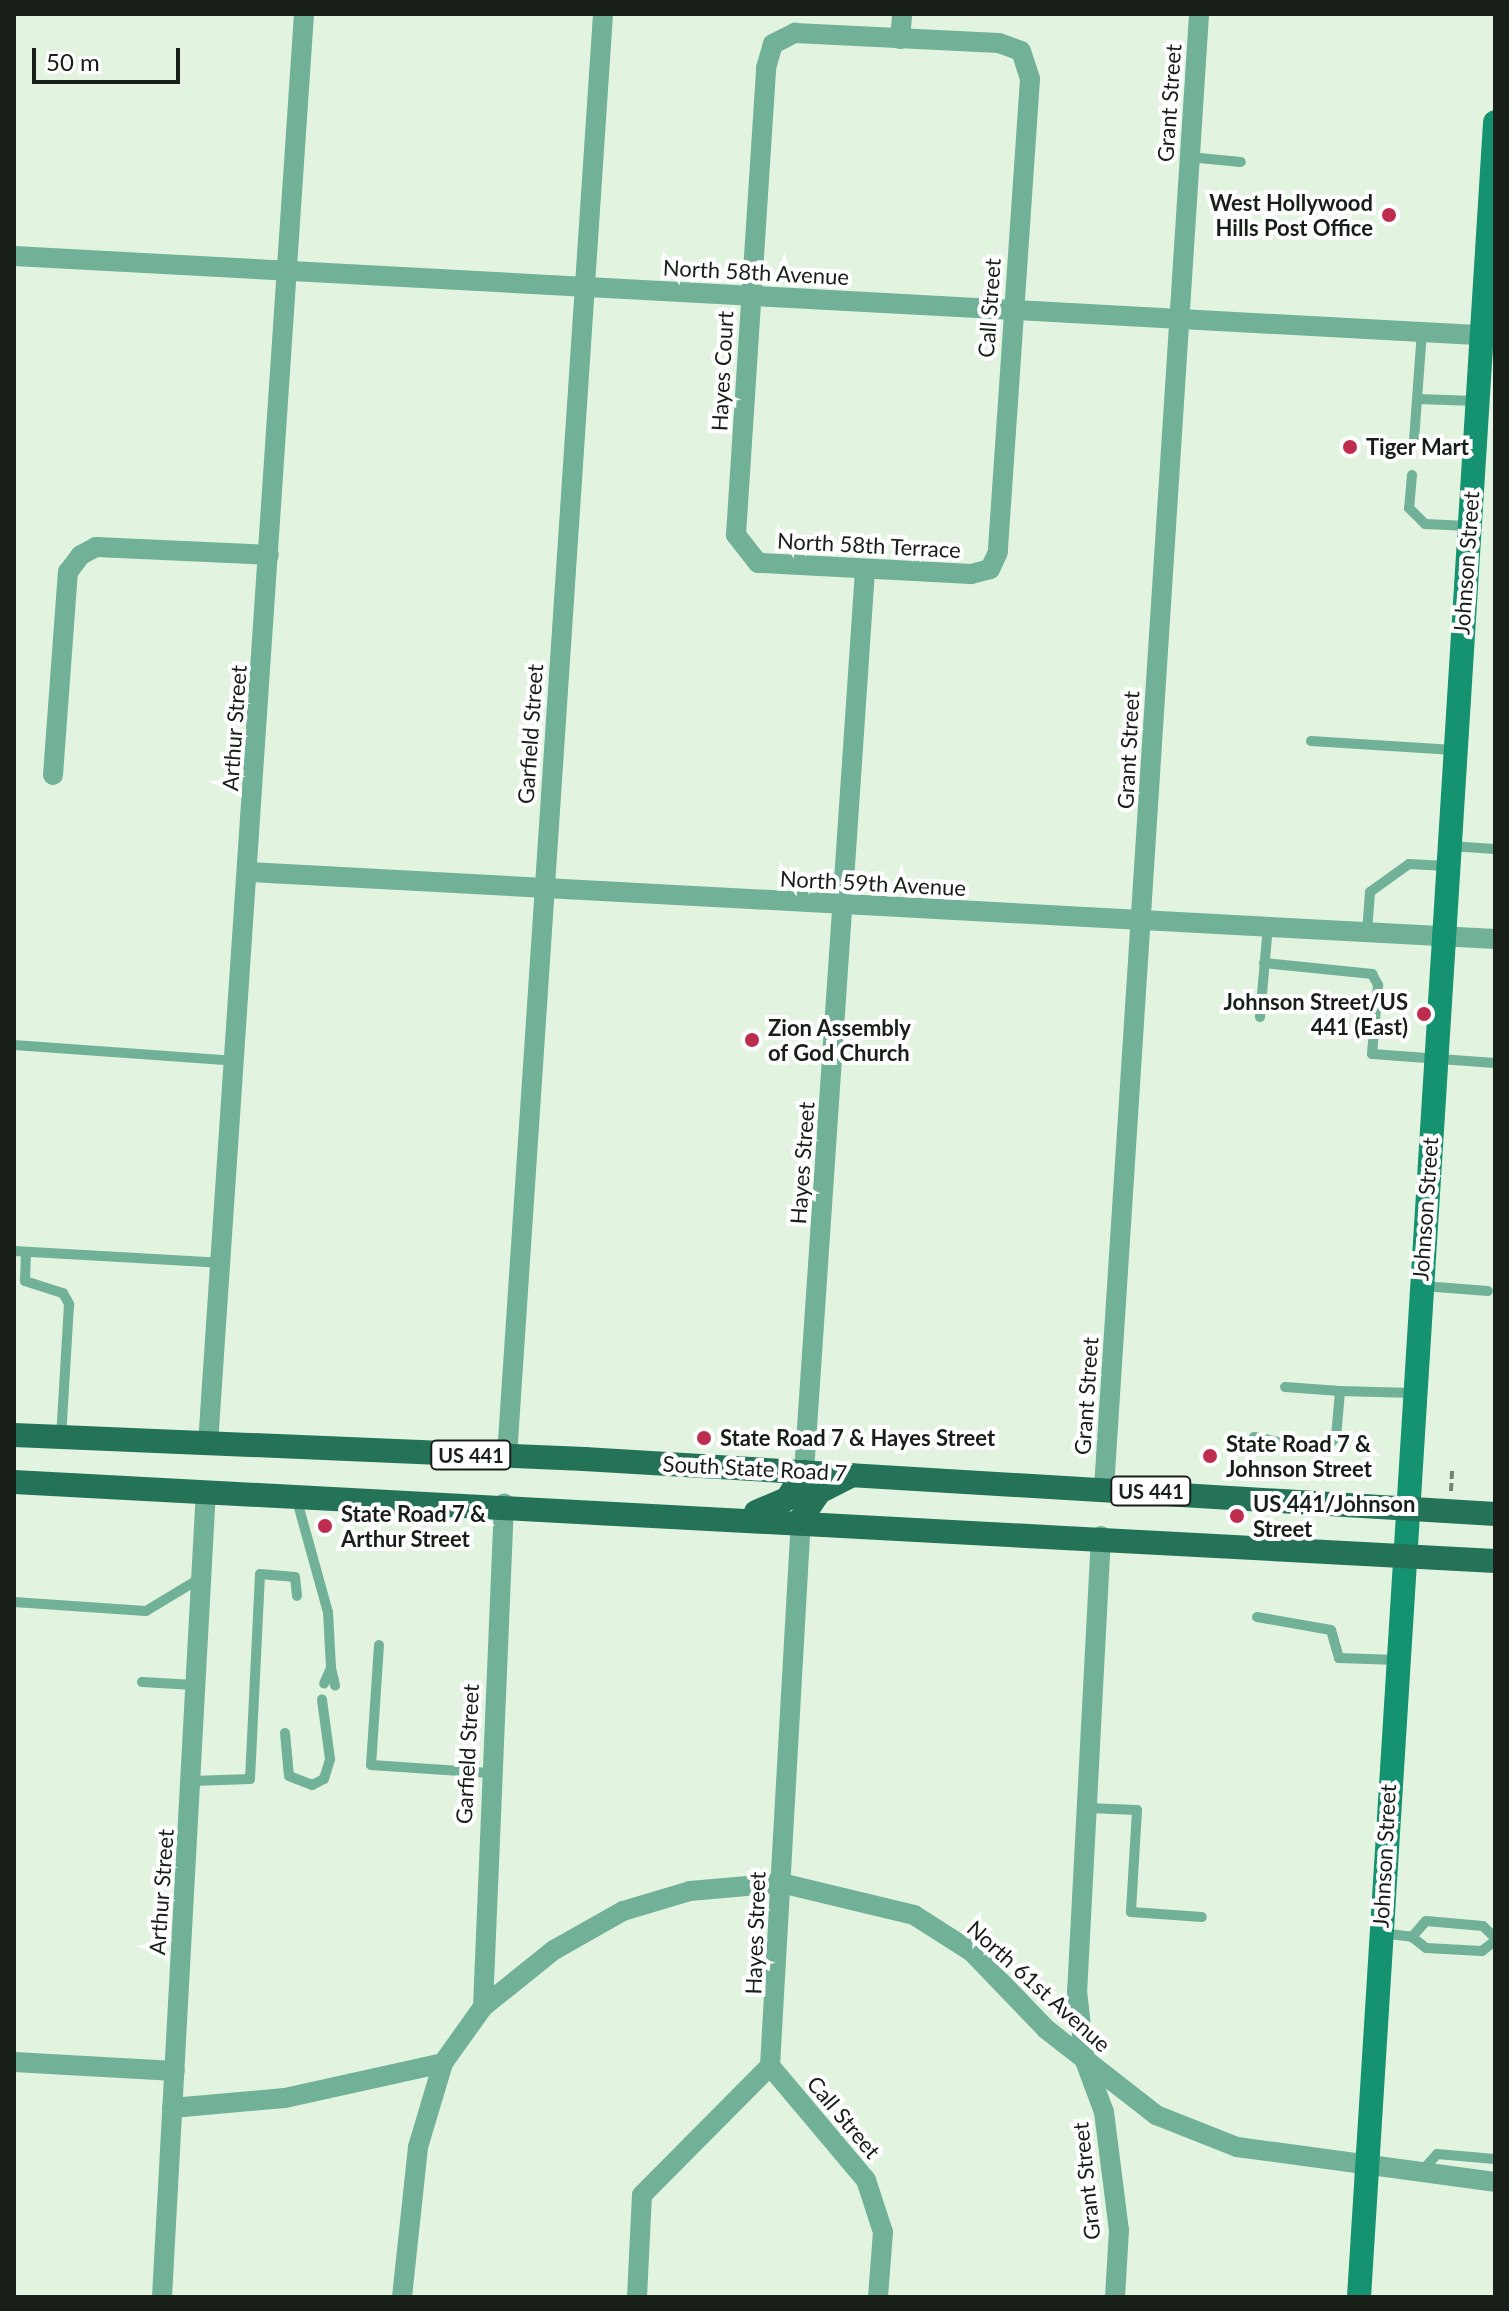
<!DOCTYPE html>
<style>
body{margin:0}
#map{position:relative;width:1509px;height:2311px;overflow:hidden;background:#e2f3e0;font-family:Lato,sans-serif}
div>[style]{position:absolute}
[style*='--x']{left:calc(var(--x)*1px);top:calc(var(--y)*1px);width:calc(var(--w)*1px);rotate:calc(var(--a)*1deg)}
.path>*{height:4px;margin-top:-2px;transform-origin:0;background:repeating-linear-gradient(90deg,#778276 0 8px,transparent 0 12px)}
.lane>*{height:10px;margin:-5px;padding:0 5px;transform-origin:5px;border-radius:5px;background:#71b198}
.street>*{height:20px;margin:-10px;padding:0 10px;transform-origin:10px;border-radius:10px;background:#71b198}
.secondary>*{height:24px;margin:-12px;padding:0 12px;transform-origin:12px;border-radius:12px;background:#15926f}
.primary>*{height:24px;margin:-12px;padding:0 12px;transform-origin:12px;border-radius:12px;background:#247359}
.dots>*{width:22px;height:22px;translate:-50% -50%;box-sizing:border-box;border:4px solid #fff;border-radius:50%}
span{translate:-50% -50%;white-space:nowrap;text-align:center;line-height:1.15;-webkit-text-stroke:8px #fff;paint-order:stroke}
.shield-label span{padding:2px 6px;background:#fff;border:2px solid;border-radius:6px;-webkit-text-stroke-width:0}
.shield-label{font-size:20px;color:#181e18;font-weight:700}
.street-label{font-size:22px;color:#181e18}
.poi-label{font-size:22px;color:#181e18;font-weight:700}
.right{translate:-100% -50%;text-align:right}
.left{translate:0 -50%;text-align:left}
.frame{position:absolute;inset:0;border:16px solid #181e18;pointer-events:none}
.scale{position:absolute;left:32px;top:48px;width:148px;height:36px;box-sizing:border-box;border:4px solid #181e18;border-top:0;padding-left:10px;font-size:24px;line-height:28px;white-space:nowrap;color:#181e18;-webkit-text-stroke:6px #fff;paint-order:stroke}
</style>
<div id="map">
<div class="path">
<div style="--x:1451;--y:1491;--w:22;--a:-87"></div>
</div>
<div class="lane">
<div style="--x:1189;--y:157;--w:52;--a:5.5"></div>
<div style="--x:1418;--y:399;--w:58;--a:2"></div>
<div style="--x:1414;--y:440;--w:108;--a:-85.8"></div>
<div style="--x:1412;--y:475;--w:33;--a:95"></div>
<div style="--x:1409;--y:508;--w:23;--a:45"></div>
<div style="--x:1425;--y:524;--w:43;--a:2.7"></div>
<div style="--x:1311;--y:741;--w:143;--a:3.6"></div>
<div style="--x:1450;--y:846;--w:45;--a:3.8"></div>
<div style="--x:1367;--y:932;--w:40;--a:-85.7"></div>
<div style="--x:1370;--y:892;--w:48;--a:-35.7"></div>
<div style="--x:1409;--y:864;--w:37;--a:3"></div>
<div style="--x:1264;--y:963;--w:109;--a:5.8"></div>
<div style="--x:1372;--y:974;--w:13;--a:61"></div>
<div style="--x:1378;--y:985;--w:69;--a:95"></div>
<div style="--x:1372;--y:1054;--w:123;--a:4.2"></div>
<div style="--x:1260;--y:1017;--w:91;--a:-85"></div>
<div style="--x:14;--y:1045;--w:222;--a:4.1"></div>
<div style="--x:14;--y:1251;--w:206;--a:3.3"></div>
<div style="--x:26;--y:1252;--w:29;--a:92"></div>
<div style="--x:25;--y:1281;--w:40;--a:18"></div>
<div style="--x:63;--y:1293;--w:13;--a:61"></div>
<div style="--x:69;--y:1304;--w:133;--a:93.4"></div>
<div style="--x:1423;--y:1286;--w:65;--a:4.4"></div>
<div style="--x:1285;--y:1387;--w:55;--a:4.2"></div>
<div style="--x:1254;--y:1437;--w:70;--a:11.5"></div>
<div style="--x:1323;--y:1451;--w:19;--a:-47"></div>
<div style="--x:1336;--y:1437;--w:46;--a:-85"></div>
<div style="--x:1340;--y:1391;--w:73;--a:1.6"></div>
<div style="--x:296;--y:1497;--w:119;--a:74.5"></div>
<div style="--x:328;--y:1612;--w:56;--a:86.9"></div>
<div style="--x:331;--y:1668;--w:17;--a:114"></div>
<div style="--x:14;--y:1602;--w:132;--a:3.9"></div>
<div style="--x:146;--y:1611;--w:62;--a:-31.1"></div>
<div style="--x:1257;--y:1617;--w:75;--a:10"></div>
<div style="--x:1331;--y:1630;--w:29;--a:74"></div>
<div style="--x:1339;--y:1658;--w:57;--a:2"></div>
<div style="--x:379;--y:1645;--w:120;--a:93.8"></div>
<div style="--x:371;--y:1765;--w:119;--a:3.8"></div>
<div style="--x:331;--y:1668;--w:18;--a:77"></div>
<div style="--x:142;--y:1682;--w:52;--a:3.3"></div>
<div style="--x:285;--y:1733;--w:43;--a:84.7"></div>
<div style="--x:289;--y:1776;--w:25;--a:21"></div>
<div style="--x:312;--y:1785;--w:13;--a:-27"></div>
<div style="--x:324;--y:1779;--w:21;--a:-73"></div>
<div style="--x:330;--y:1759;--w:60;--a:-97.7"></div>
<div style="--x:193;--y:1781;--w:57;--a:-2"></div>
<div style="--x:250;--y:1779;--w:205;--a:-87.2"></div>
<div style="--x:260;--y:1574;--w:35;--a:5"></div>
<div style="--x:295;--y:1577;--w:19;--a:84"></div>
<div style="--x:1087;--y:1808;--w:50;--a:2.3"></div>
<div style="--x:1137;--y:1810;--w:102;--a:93.4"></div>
<div style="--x:1131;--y:1912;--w:71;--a:4"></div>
<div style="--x:1381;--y:1933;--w:31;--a:7"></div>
<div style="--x:1412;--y:1937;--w:18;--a:38"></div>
<div style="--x:1426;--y:1948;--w:56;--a:3.1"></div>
<div style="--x:1482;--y:1951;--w:16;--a:-38"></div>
<div style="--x:1412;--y:1937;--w:21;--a:-49"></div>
<div style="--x:1426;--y:1921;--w:57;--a:5"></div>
<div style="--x:1483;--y:1926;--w:17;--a:45"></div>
<div style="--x:1421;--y:2172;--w:24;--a:-48"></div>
<div style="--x:1437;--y:2154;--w:58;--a:4.9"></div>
</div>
<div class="street">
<div style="--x:795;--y:33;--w:204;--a:2.8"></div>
<div style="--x:999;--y:43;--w:23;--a:20"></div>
<div style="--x:1021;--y:51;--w:29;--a:72"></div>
<div style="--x:1030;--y:79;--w:474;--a:93.9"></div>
<div style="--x:998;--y:552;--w:19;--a:115"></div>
<div style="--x:990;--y:569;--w:20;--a:165"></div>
<div style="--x:971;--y:574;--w:213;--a:-177"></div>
<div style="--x:758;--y:563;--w:36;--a:-128"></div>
<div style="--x:736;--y:535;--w:468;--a:-86.3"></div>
<div style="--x:766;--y:68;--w:25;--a:-74"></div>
<div style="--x:773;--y:44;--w:25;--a:-27"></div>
<div style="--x:900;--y:39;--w:25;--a:-85"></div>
<div style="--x:14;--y:256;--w:1483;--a:3.09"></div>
<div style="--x:53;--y:775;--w:204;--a:-85.8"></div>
<div style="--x:68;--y:572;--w:21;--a:-53"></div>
<div style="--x:81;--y:555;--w:17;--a:-28"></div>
<div style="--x:96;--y:547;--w:173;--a:2.6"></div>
<div style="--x:249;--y:872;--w:1248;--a:3.08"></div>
<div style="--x:208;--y:1444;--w:1433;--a:-86.16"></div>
<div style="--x:507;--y:1456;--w:1445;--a:-86.19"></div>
<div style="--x:804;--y:1472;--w:903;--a:-86.13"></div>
<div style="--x:1104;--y:1488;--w:1477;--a:-86.31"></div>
<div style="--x:1101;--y:1536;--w:456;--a:93"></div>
<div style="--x:1077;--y:1991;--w:70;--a:83.5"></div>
<div style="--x:1085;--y:2061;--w:54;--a:69.6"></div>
<div style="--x:1104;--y:2112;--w:119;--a:82.8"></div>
<div style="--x:1119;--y:2230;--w:67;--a:93.4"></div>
<div style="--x:483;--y:2007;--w:504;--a:-87.61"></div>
<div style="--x:14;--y:2062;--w:161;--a:3.2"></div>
<div style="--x:770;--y:2066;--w:149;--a:49.9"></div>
<div style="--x:866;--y:2180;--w:55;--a:71.9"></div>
<div style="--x:883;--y:2232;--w:65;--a:94.4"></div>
<div style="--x:172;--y:2108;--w:113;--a:-5.1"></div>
<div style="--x:285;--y:2098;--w:162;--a:-12.5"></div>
<div style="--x:443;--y:2063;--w:69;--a:-54.5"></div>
<div style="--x:483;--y:2007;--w:91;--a:-38.8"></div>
<div style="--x:554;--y:1950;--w:79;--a:-29.5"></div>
<div style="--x:623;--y:1911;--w:70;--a:-16.6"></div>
<div style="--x:690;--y:1891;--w:91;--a:-5"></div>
<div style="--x:781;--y:1883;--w:137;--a:13.5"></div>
<div style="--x:914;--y:1915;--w:69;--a:32.5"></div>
<div style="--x:972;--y:1952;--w:107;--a:46.1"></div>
<div style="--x:1046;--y:2029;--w:140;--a:38"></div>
<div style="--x:1156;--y:2115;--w:87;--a:21.6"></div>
<div style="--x:1237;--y:2147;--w:260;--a:7.7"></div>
<div style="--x:162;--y:2297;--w:807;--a:-86.88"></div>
<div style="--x:402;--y:2297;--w:151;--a:-83.9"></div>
<div style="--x:418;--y:2147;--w:88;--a:-73.4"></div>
<div style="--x:637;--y:2297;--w:102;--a:-87.2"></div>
<div style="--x:642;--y:2195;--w:182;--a:-45.2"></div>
<div style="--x:770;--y:2066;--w:548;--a:-86.76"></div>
</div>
<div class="secondary">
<div style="--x:1359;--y:2297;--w:2179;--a:-86.42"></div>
</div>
<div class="primary">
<div style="--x:14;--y:1435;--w:571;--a:2.41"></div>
<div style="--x:584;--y:1459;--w:913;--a:3.45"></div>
<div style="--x:14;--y:1482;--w:1483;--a:3.05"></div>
<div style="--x:756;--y:1512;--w:34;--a:-23"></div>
<div style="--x:787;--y:1499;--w:32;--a:-58"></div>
<div style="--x:801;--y:1519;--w:32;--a:-56"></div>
<div style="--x:819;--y:1492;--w:37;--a:-27"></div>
</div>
<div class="dots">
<div style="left:1389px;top:215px;background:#be2d4e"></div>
<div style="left:1350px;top:447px;background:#be2d4e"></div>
<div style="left:1424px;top:1014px;background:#be2d4e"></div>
<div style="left:752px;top:1040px;background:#be2d4e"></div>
<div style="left:704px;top:1438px;background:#be2d4e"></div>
<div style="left:1210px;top:1456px;background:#be2d4e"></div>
<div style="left:1237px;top:1516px;background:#be2d4e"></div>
<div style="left:325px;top:1526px;background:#be2d4e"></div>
</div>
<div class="shield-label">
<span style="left:471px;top:1455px">US 441</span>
<span style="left:1151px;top:1491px">US 441</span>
</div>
<div class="street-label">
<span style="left:1169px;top:103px;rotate:-86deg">Grant Street</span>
<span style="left:756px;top:272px;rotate:3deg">North 58th Avenue</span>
<span style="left:989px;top:308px;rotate:-86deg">Call Street</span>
<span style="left:722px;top:371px;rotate:-87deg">Hayes Court</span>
<span style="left:869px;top:545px;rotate:3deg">North 58th Terrace</span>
<span style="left:1466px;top:563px;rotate:-86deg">Johnson Street</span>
<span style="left:234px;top:728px;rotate:-86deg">Arthur Street</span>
<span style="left:530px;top:734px;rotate:-86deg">Garfield Street</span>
<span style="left:1128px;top:750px;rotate:-87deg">Grant Street</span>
<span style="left:873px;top:883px;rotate:3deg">North 59th Avenue</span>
<span style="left:802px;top:1163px;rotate:-86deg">Hayes Street</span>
<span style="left:1425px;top:1209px;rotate:-86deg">Johnson Street</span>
<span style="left:1086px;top:1396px;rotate:-86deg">Grant Street</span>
<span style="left:755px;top:1468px;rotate:3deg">South State Road 7</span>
<span style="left:467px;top:1754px;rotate:-87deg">Garfield Street</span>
<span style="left:1384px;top:1856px;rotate:-87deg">Johnson Street</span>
<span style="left:161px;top:1892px;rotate:-86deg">Arthur Street</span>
<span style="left:755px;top:1933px;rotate:-88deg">Hayes Street</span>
<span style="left:1039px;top:1986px;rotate:42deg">North 61st Avenue</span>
<span style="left:844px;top:2117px;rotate:50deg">Call Street</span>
<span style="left:1086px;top:2181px;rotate:-96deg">Grant Street</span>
</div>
<div class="poi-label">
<span class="right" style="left:1373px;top:215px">West Hollywood<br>Hills Post Office</span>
<span class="left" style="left:1366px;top:447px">Tiger Mart</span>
<span class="right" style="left:1408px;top:1014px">Johnson Street/US<br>441 (East)</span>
<span class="left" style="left:768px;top:1040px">Zion Assembly<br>of God Church</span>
<span class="left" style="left:720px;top:1438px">State Road 7 &amp; Hayes Street</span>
<span class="left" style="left:1226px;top:1456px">State Road 7 &amp;<br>Johnson Street</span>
<span class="left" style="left:1253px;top:1516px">US 441/Johnson<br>Street</span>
<span class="left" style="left:341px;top:1526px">State Road 7 &amp;<br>Arthur Street</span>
</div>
<div class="frame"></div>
<div class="scale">50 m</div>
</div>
